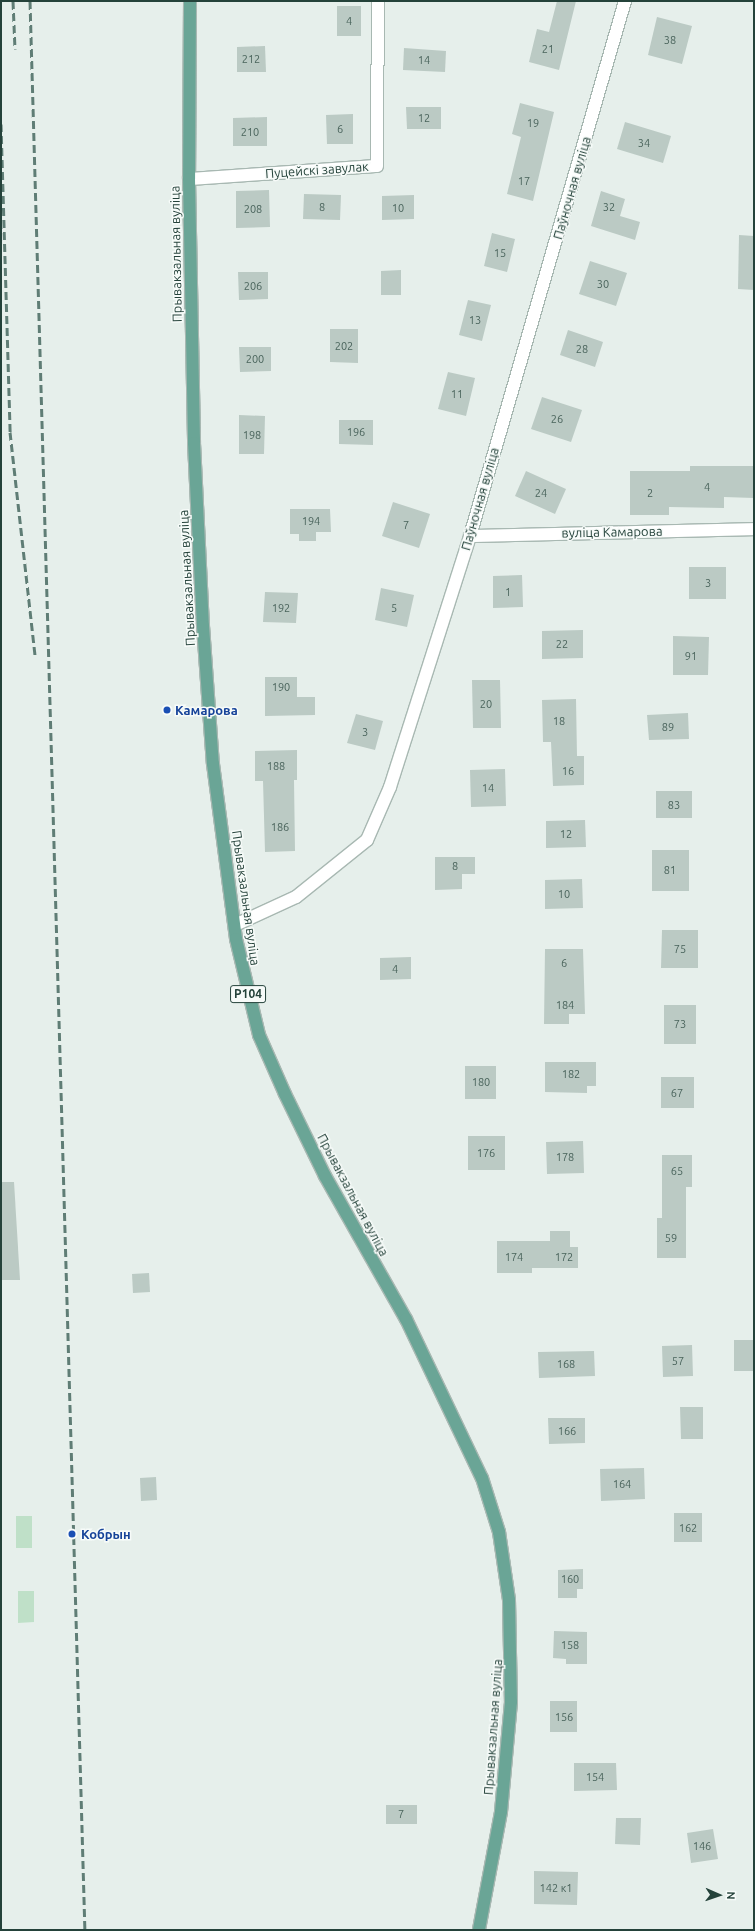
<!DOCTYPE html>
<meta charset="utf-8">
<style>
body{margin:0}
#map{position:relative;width:755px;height:1931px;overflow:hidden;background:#e6efeb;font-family:Ubuntu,sans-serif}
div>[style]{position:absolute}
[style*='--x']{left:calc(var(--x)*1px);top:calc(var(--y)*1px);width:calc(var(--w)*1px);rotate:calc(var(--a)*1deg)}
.green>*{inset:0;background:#bfe0c8}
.building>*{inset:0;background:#bbcac4}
.roads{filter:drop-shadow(1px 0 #a8b8b2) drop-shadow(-1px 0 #a8b8b2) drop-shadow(0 1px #a8b8b2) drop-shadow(0 -1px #a8b8b2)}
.minor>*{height:12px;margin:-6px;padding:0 6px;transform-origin:6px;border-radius:6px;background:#fff}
.major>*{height:12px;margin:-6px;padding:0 6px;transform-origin:6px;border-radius:6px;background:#6aa596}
.rail>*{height:3px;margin-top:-1.5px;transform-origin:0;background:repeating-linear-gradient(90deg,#5f7d75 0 8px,transparent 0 12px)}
.dots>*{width:11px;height:11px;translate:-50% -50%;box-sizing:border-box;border:2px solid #f7fbf9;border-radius:50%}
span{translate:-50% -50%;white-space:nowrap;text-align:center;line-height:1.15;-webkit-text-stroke:3px #f7fbf9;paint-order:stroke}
.number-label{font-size:11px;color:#4a645c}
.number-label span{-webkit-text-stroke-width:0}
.shield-label span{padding:1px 3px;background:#f7fbf9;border:1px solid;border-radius:3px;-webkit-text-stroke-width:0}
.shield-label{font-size:12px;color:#24423a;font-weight:700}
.street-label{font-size:13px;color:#24423a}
.transit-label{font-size:13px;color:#164399;font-weight:700}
.left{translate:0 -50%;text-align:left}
.frame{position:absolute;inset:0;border:2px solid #24423a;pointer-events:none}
.north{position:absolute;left:699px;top:1875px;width:40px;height:40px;-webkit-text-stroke:3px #f7fbf9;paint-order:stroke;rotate:92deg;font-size:11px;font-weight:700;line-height:16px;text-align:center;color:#24423a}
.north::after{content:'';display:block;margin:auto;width:14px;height:18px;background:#24423a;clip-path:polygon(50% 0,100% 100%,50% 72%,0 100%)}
</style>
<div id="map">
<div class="green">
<div style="clip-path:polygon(16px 1516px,32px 1516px,32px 1548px,16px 1548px)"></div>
<div style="clip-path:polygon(18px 1591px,34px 1591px,34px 1622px,18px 1623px)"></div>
</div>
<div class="building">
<div style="clip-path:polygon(557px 1px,576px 1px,559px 70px,529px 62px,537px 29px,549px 32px)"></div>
<div style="clip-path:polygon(337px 6px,361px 6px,361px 36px,337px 36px)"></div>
<div style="clip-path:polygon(657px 17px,692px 26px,682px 64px,648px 55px)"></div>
<div style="clip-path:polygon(265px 46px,266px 72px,237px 72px,237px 47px)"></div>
<div style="clip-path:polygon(404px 48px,446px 51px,445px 72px,403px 70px)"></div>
<div style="clip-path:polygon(520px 103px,554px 112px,533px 201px,507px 194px,521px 137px,512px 134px)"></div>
<div style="clip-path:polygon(406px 107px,441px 107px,441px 129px,407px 129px)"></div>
<div style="clip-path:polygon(353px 114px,353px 144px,327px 144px,326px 115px)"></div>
<div style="clip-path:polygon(267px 117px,267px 146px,233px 146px,233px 118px)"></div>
<div style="clip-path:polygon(625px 122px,671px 136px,663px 163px,617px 149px)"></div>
<div style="clip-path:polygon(269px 190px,270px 227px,236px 228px,236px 191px)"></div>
<div style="clip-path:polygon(601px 191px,625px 199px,620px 216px,640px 222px,635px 240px,591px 226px)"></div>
<div style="clip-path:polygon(304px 194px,341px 195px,340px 220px,303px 219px)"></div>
<div style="clip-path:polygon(414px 195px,414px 219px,382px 220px,382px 196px)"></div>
<div style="clip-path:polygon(492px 233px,515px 239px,507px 272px,484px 266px)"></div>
<div style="clip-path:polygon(739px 235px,754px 236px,754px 290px,738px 289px)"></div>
<div style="clip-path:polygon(590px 261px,627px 273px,616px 306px,579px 294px)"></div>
<div style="clip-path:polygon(401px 270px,401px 295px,381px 295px,381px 271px)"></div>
<div style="clip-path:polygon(238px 272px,268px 272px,268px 299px,239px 300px)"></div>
<div style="clip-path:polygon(468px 300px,491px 305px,482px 341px,459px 335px)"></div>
<div style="clip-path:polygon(330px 329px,358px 329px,358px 363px,330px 362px)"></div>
<div style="clip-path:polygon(568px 330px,603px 342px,595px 367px,560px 355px)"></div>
<div style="clip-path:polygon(239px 347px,271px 347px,271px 371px,240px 372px)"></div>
<div style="clip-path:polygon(448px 372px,475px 378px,466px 416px,438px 409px)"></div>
<div style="clip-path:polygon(542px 397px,582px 410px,571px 442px,531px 429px)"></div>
<div style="clip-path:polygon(239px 415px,265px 416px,264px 454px,239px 454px)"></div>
<div style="clip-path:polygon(339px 420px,373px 420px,373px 445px,339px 444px)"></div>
<div style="clip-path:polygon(690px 466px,754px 466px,754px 498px,724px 497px,724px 508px,669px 507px,669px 515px,630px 515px,630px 471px,690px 471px)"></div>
<div style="clip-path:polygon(526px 471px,566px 489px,555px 514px,515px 496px)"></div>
<div style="clip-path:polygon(393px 502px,430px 514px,419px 548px,382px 536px)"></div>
<div style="clip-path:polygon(290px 509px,330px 509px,331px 532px,316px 532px,316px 541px,299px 541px,299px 534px,290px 534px)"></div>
<div style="clip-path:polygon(689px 567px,726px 567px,726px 599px,689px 599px)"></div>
<div style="clip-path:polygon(522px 575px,523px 607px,493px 608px,493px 576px)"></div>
<div style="clip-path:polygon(381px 588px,414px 595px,407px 627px,375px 620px)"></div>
<div style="clip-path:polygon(265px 592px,298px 593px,296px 623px,263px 622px)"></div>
<div style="clip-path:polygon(583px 630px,583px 658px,542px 659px,542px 631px)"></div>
<div style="clip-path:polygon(673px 636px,709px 637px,708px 675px,673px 675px)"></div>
<div style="clip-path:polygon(265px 677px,297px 677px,297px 697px,315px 697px,315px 715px,265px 716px)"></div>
<div style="clip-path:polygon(472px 680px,500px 680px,501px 728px,473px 728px)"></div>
<div style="clip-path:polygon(576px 699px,577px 756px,584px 756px,584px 785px,553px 786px,551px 742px,543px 742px,542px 700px)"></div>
<div style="clip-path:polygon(688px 713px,689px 739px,649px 740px,647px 715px)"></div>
<div style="clip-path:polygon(356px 714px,383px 721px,375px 750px,347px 743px)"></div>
<div style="clip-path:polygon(297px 750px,297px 780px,294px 780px,295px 851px,265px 852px,263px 781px,255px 781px,255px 751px)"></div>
<div style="clip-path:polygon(505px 769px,506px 806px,471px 807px,470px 770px)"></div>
<div style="clip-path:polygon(656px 791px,692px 791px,692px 818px,656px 818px)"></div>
<div style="clip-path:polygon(585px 820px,586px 847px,546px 848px,546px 821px)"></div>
<div style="clip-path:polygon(652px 850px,689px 850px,689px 891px,652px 891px)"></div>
<div style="clip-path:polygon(435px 857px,475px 857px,475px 874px,462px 874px,462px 889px,435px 890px)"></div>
<div style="clip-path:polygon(582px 879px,583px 908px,545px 909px,545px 880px)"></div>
<div style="clip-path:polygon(662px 930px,698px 930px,698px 968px,661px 968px)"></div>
<div style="clip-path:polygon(545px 949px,583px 949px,585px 1014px,569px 1014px,569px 1024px,544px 1024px)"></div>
<div style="clip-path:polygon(411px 957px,411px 979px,380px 980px,380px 958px)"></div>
<div style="clip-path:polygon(664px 1005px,696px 1005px,696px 1044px,664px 1044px)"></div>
<div style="clip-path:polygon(545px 1062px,596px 1062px,596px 1086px,587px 1086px,587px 1093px,545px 1092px)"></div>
<div style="clip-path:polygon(465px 1066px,496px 1066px,496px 1099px,465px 1099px)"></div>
<div style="clip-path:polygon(661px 1077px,694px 1077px,694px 1108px,661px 1108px)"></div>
<div style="clip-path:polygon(468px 1136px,505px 1136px,505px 1170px,468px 1170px)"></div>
<div style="clip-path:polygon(583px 1141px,584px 1173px,547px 1174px,546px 1142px)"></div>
<div style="clip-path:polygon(662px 1155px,692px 1155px,692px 1187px,686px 1187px,686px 1258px,657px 1258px,657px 1218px,662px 1218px)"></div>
<div style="clip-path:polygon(1px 1182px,14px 1182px,20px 1280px,1px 1280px)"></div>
<div style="clip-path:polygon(550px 1231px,570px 1231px,570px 1247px,578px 1247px,578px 1268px,532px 1268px,532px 1273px,497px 1273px,497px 1241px,550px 1241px)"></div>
<div style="clip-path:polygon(149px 1273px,150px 1292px,133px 1293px,132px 1274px)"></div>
<div style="clip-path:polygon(734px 1340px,754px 1340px,754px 1371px,734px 1371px)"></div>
<div style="clip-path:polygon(692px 1345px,693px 1376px,663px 1377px,662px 1346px)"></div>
<div style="clip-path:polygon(594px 1351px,595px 1376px,539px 1378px,538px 1352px)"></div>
<div style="clip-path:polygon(680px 1407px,703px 1407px,703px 1439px,681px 1439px)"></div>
<div style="clip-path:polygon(548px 1418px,585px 1418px,585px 1443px,549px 1444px)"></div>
<div style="clip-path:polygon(644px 1468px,645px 1499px,601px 1501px,600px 1469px)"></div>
<div style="clip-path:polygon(156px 1477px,157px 1500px,141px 1501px,140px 1478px)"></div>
<div style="clip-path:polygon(674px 1513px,702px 1513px,702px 1542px,674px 1542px)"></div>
<div style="clip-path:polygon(583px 1569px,583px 1589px,577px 1589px,577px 1598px,558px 1598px,558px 1570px)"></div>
<div style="clip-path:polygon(554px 1631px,587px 1632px,587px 1664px,566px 1664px,566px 1659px,553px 1658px)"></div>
<div style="clip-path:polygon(550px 1701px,577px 1701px,577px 1732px,550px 1732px)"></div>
<div style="clip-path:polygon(574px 1763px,616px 1763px,617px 1790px,574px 1791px)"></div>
<div style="clip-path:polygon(386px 1805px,417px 1805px,417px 1824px,386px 1824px)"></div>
<div style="clip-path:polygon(616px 1818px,641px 1818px,640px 1845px,615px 1844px)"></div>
<div style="clip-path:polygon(713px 1829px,718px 1859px,691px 1863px,687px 1833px)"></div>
<div style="clip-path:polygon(534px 1871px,578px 1872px,577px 1905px,534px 1904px)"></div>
</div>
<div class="roads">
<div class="minor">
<div style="--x:189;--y:179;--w:188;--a:-4"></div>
<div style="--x:377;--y:166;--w:165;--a:-89.7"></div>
<div style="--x:470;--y:536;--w:284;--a:-1.4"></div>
<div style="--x:235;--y:925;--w:67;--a:-24.7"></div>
<div style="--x:296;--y:897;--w:91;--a:-38.8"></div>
<div style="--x:367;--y:840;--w:58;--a:-66.5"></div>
<div style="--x:390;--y:787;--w:263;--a:-72.3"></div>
<div style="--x:470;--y:536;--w:557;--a:-73.84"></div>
</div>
<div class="major">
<div style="--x:190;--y:1;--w:178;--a:90.3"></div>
<div style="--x:189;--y:179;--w:264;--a:88.9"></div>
<div style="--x:194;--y:443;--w:183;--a:87.2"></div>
<div style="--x:203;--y:626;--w:138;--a:85.9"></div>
<div style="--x:213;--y:764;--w:177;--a:82.5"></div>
<div style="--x:236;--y:939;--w:99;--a:76.5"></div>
<div style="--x:259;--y:1035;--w:64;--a:66.2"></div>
<div style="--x:285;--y:1094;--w:91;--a:64"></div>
<div style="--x:325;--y:1176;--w:164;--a:60.5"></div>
<div style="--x:406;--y:1319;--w:176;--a:64.5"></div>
<div style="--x:482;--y:1478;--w:57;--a:72.5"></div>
<div style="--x:499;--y:1532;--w:69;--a:81.6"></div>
<div style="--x:509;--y:1600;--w:102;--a:88.9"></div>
<div style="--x:511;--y:1702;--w:110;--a:95.2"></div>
<div style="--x:501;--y:1812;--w:120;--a:100.6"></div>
</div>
</div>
<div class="rail">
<div style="--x:13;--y:1;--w:48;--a:87.6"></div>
<div style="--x:30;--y:1;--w:1930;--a:88.37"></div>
<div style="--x:1;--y:124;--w:308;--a:88.3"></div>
<div style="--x:10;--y:432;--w:224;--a:83.6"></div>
</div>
<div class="dots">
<div style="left:167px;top:710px;background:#1a4fb4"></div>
<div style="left:72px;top:1534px;background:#1a4fb4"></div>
</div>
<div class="number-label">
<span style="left:349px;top:21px">4</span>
<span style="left:670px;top:40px">38</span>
<span style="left:548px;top:49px">21</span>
<span style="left:251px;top:59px">212</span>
<span style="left:424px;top:60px">14</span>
<span style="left:424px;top:118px">12</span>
<span style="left:533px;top:123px">19</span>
<span style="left:340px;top:129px">6</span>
<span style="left:250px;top:132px">210</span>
<span style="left:644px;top:143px">34</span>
<span style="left:524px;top:181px">17</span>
<span style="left:322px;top:207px">8</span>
<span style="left:609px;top:207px">32</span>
<span style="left:398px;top:208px">10</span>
<span style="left:253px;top:209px">208</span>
<span style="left:500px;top:253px">15</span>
<span style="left:603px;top:284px">30</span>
<span style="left:253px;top:286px">206</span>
<span style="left:475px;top:320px">13</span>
<span style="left:344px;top:346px">202</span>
<span style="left:582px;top:349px">28</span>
<span style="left:255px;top:359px">200</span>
<span style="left:457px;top:394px">11</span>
<span style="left:557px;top:419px">26</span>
<span style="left:356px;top:432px">196</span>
<span style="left:252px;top:435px">198</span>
<span style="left:707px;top:487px">4</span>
<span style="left:541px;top:493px">24</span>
<span style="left:650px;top:493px">2</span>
<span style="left:311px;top:521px">194</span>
<span style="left:406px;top:525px">7</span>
<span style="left:708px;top:583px">3</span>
<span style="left:508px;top:592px">1</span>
<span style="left:281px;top:608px">192</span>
<span style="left:394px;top:608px">5</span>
<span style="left:562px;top:644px">22</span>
<span style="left:691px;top:656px">91</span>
<span style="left:281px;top:687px">190</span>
<span style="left:486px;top:704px">20</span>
<span style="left:559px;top:721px">18</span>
<span style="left:668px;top:727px">89</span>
<span style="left:365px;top:732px">3</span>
<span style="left:276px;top:766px">188</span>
<span style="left:568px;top:771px">16</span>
<span style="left:488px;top:788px">14</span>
<span style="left:674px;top:805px">83</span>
<span style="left:280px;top:827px">186</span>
<span style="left:566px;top:834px">12</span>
<span style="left:455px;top:866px">8</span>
<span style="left:670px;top:870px">81</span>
<span style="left:564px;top:894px">10</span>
<span style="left:680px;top:949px">75</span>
<span style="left:564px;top:963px">6</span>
<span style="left:395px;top:969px">4</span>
<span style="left:565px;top:1005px">184</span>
<span style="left:680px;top:1024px">73</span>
<span style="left:571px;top:1074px">182</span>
<span style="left:481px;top:1082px">180</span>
<span style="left:677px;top:1093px">67</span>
<span style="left:486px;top:1153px">176</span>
<span style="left:565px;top:1157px">178</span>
<span style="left:677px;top:1171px">65</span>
<span style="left:671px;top:1238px">59</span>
<span style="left:514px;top:1257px">174</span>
<span style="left:564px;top:1257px">172</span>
<span style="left:678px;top:1361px">57</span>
<span style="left:566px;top:1364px">168</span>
<span style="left:567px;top:1431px">166</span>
<span style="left:622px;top:1484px">164</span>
<span style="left:688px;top:1528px">162</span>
<span style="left:570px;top:1579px">160</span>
<span style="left:570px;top:1645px">158</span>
<span style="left:564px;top:1717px">156</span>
<span style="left:595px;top:1777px">154</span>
<span style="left:401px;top:1814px">7</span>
<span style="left:702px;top:1846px">146</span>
<span style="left:556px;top:1888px">142 к1</span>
</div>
<div class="shield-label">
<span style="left:248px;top:994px">Р104</span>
</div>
<div class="street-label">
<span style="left:317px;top:170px;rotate:-4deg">Пуцейскі завулак</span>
<span style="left:572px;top:188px;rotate:-74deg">Паўночная вуліца</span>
<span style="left:176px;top:254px;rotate:-91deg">Прывакзальная вуліца</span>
<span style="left:480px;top:499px;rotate:-74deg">Паўночная вуліца</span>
<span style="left:612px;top:532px;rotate:-1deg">вуліца Камарова</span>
<span style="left:187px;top:578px;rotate:-93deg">Прывакзальная вуліца</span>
<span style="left:246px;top:898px;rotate:82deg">Прывакзальная вуліца</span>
<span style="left:353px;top:1195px;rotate:62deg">Прывакзальная вуліца</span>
<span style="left:493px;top:1727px;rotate:-86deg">Прывакзальная вуліца</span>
</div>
<div class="transit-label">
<span class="left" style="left:175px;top:710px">Камарова</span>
<span class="left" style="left:81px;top:1534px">Кобрын</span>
</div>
<div class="frame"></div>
<div class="north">N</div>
</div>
